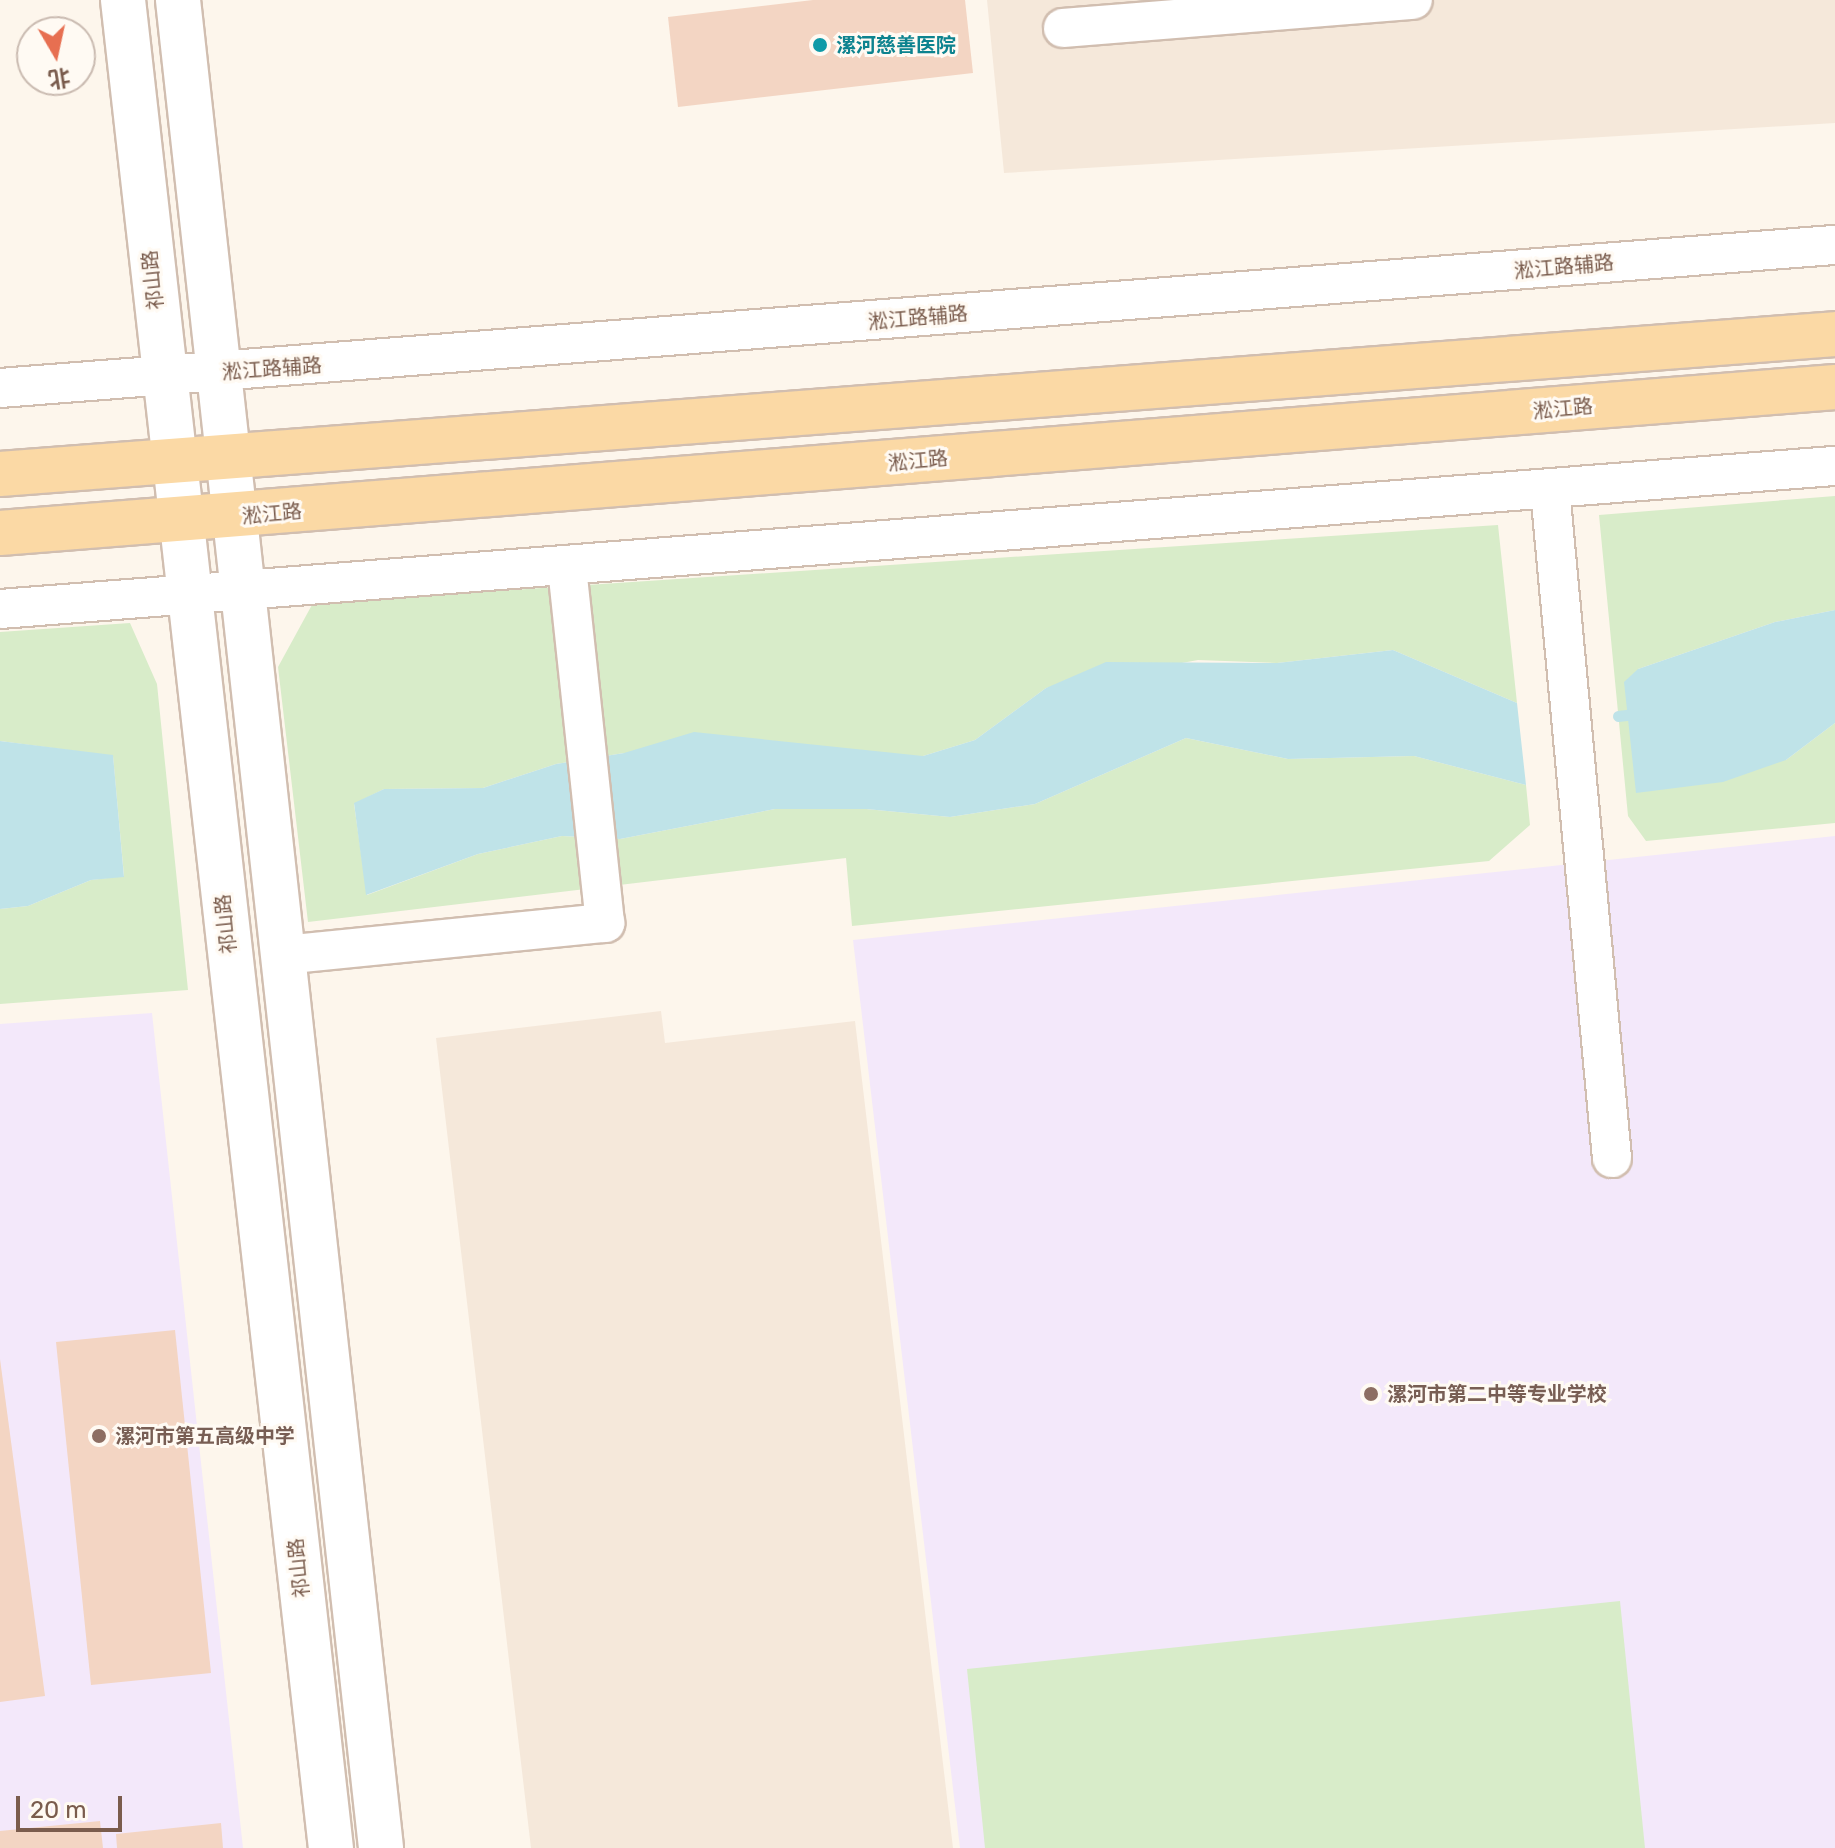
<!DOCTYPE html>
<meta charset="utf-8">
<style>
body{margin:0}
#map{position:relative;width:1835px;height:1848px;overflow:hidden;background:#fdf6ec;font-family:Rubik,"Noto Sans SC",sans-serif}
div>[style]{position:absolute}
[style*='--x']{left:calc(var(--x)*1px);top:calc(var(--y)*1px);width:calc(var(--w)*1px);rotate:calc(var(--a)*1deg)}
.residential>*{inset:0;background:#f5e8da}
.education>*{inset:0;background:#f3e8fa}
.green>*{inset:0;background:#d8ecc9}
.water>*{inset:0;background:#bfe3e8}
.stream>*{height:11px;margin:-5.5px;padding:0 5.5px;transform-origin:5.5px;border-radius:5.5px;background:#bfe3e8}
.building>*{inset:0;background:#f3d5c3}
.roads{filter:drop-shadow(2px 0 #d1beb0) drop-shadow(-2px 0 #d1beb0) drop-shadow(0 2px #d1beb0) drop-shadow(0 -2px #d1beb0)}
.street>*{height:38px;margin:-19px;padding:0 19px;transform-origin:19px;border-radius:19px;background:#fff}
.secondary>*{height:44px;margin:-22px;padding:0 22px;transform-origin:22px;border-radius:22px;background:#fff}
.primary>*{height:44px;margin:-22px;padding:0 22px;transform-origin:22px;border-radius:22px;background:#fbd9a5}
.dots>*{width:22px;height:22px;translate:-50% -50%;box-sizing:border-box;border:4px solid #fffaf3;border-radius:50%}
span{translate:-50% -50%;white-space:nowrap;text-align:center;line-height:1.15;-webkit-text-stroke:6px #fffaf3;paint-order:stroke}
.culture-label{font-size:20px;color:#0d838f;font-weight:700}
.left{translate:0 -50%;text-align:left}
.street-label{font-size:20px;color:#7a5c4d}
.education-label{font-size:20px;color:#785e54;font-weight:700}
.north{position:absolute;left:16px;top:16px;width:80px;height:80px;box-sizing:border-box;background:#fffaf3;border:2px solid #cabbb1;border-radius:50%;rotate:171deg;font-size:22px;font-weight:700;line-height:32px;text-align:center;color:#7a5c4d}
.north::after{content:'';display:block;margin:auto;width:28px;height:36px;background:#e76f51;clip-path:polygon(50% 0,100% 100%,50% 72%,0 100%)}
.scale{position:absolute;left:16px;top:1796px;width:106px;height:36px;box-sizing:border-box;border:4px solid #7a5c4d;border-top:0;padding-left:10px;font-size:24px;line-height:28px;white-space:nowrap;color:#7a5c4d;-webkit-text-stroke:6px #fffaf3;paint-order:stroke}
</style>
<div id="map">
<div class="residential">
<div style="clip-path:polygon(987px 0,1835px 0,1835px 123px,1004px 173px)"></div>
<div style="clip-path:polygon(661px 1011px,665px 1043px,855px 1021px,953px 1848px,531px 1848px,436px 1038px)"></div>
</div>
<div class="education">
<div style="clip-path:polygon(1835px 836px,1835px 1848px,960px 1848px,853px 940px)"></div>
<div style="clip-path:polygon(152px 1013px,243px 1848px,0 1848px,0 1024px)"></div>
</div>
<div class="green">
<div style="clip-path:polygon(1835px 496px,1835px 610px,1775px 622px,1638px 669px,1786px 760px,1835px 723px,1835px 823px,1646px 841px,1628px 816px,1599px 515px)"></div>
<div style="clip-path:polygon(1498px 525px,1517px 703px,1393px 650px,1277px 663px,1198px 660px,1046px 688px,975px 740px,923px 756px,624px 753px,556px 764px,483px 788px,384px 789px,354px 804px,367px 895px,478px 854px,562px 836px,620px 839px,775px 809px,866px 809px,950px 817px,1035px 804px,1186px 738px,1288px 759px,1414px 756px,1526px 785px,1530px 825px,1489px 861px,852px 926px,846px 858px,308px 922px,278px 667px,313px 603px)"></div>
<div style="clip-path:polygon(130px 623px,157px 684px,188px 990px,0 1004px,0 909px,28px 906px,91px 880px,124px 876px,113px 756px,0 741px,0 632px)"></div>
<div style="clip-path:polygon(1620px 1601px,1645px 1848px,985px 1848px,967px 1669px)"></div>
</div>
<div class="water">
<div style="clip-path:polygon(1835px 610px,1835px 723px,1786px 760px,1723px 782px,1636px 793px,1624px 682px,1638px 669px,1775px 622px)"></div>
<div style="clip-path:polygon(1393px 650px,1517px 703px,1526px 785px,1414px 756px,1288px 759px,1186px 738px,1035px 804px,950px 817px,866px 809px,775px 809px,620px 839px,562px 836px,478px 854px,366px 895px,354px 803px,384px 789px,483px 788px,556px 764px,624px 753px,694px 732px,923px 756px,975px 740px,1046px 688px,1106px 662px,1277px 663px)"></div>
<div style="clip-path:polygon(0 741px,113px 755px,124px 877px,91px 880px,28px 906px,0 909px)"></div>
</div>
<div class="stream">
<div style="--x:1618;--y:716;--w:23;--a:-7"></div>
</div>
<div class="building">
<div style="clip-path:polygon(813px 0,965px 0,973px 73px,678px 107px,668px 17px)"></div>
<div style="clip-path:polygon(175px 1330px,211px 1673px,91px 1685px,56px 1342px)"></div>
<div style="clip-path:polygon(0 1359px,45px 1696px,0 1702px)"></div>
<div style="clip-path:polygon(100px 1821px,103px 1848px,0 1848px,0 1831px)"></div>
<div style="clip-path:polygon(221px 1823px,223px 1848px,117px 1848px,116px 1834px)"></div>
</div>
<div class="roads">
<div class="street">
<div style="--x:1063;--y:28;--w:351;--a:-4.6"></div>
<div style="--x:0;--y:388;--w:1841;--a:-4.46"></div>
<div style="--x:1550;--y:490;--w:671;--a:84.7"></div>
<div style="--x:0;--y:609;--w:1841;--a:-4.46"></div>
<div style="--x:283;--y:955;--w:324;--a:-5.7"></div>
<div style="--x:605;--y:923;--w:360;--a:-96.1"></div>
</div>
<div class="secondary">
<div style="--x:123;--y:0;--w:1860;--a:83.58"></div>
<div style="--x:178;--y:0;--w:1859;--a:83.73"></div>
</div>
<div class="primary">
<div style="--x:0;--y:474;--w:1840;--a:-4.36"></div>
<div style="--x:0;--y:533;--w:1841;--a:-4.55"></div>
</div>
</div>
<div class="dots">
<div style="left:820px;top:45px;background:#0f9aa8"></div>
<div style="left:1371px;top:1394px;background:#8d6e63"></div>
<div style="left:99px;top:1436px;background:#8d6e63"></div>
</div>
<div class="culture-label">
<span class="left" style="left:836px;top:45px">漯河慈善医院</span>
</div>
<div class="street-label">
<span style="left:1564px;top:267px;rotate:-5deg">淞江路辅路</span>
<span style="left:153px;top:280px;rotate:-96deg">祁山路</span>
<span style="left:918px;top:318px;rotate:-5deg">淞江路辅路</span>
<span style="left:272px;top:369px;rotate:-4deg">淞江路辅路</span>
<span style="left:1563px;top:409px;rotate:-5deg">淞江路</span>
<span style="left:918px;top:461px;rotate:-5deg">淞江路</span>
<span style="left:272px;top:514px;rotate:-5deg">淞江路</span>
<span style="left:226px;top:924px;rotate:-96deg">祁山路</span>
<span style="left:299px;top:1568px;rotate:-96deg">祁山路</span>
</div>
<div class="education-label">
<span class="left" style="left:1387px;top:1394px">漯河市第二中等专业学校</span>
<span class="left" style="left:115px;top:1436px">漯河市第五高级中学</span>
</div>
<div class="north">北</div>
<div class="scale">20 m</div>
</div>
